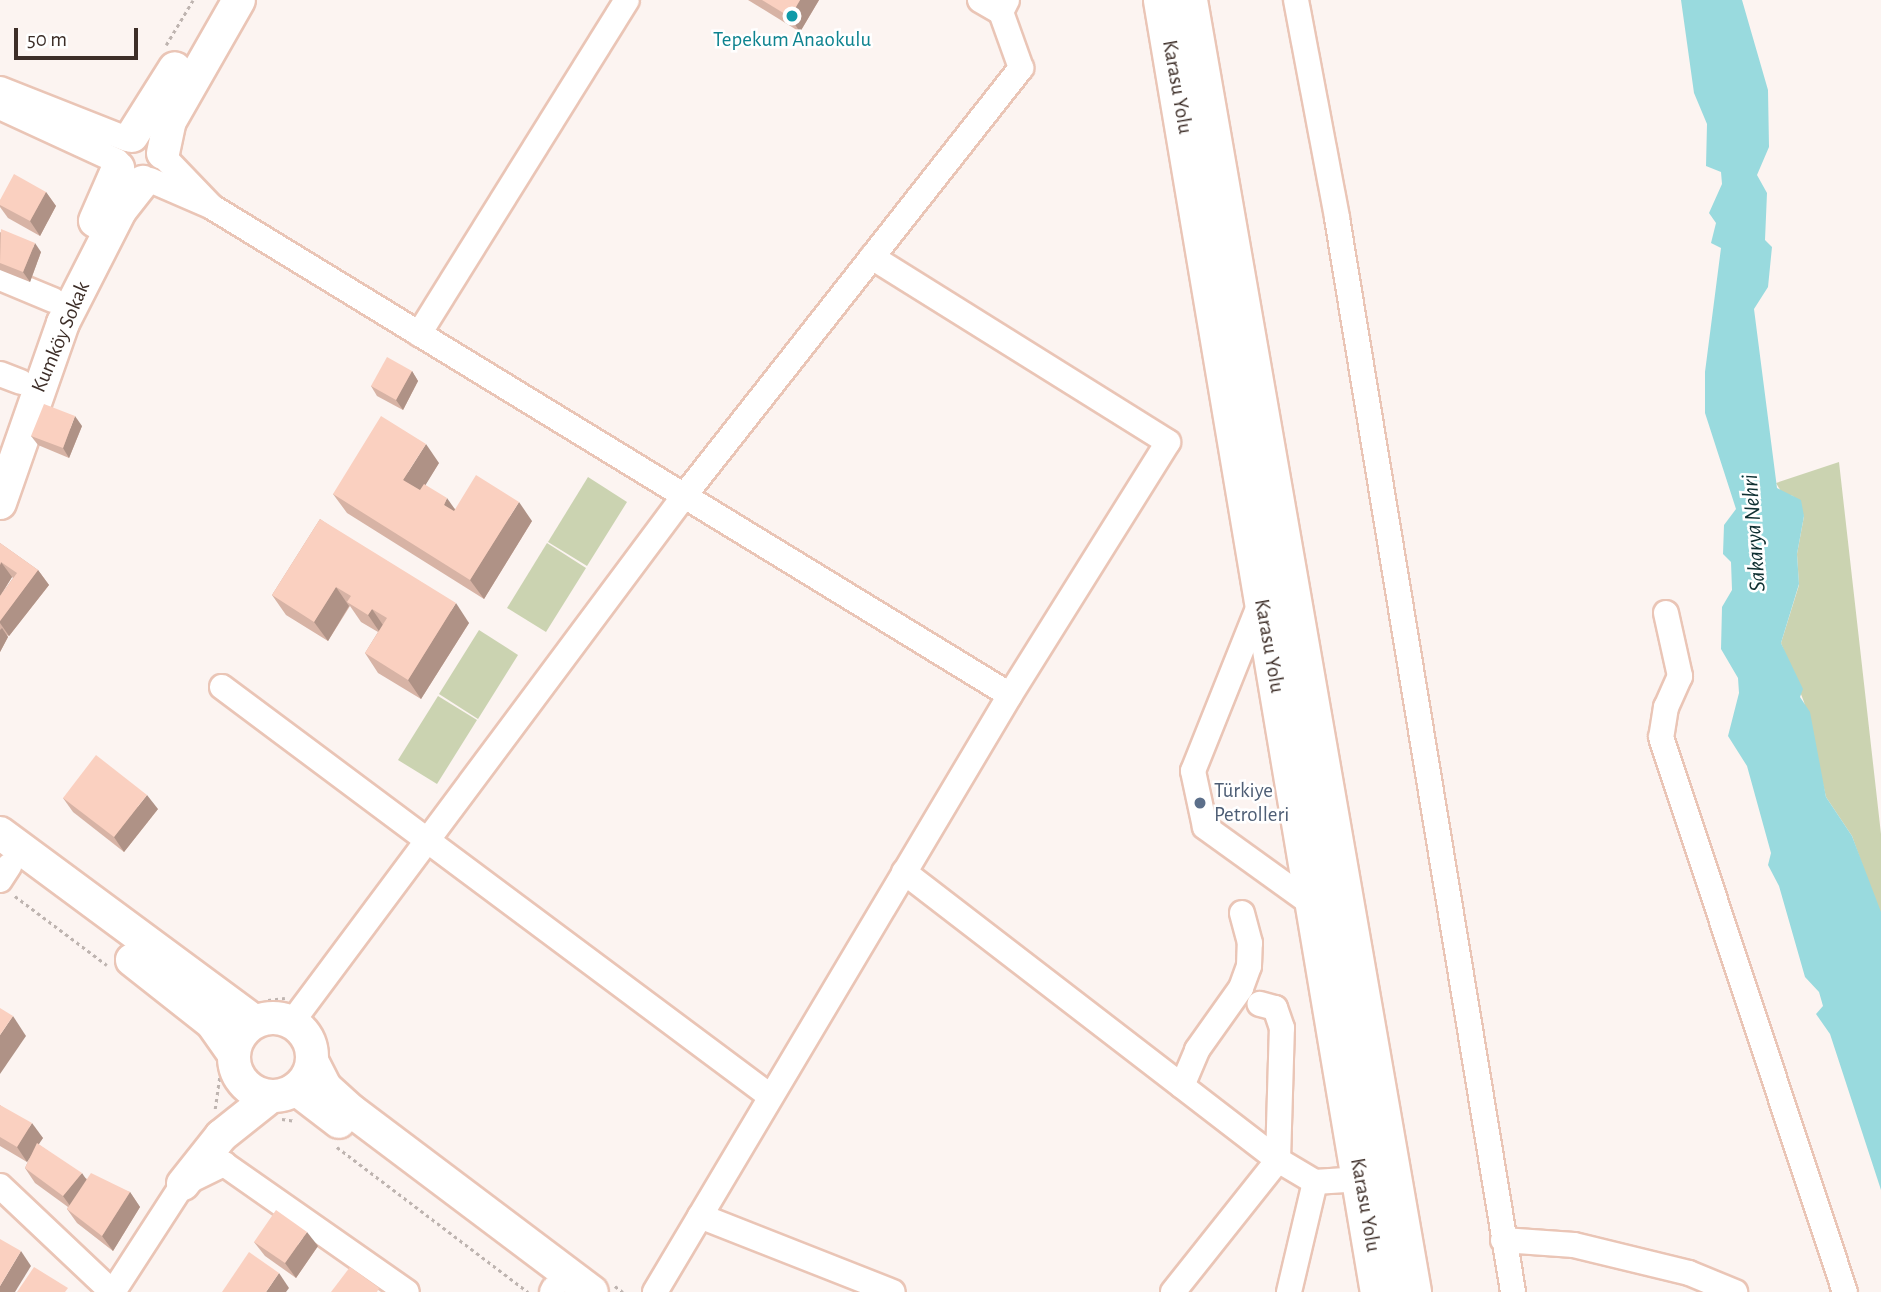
<!DOCTYPE html>
<meta charset="utf-8">
<style>
body{margin:0}
#map{position:relative;width:1881px;height:1292px;overflow:hidden;background:#fcf4f1;font-family:"Alegreya Sans",sans-serif}
div>[style]{position:absolute}
[style*='--x']{left:calc(var(--x)*1px);top:calc(var(--y)*1px);width:calc(var(--w)*1px);rotate:calc(var(--a)*1deg)}
.green>*{inset:0;background:#cbd3b1}
.water>*{inset:0;background:#99dade}
.path>*{height:2.5px;margin-top:-1.25px;transform-origin:0;background:repeating-linear-gradient(90deg,#beb4b0 0 3.5px,transparent 0 7px)}
.roads{filter:drop-shadow(2px 0 #eac5b6) drop-shadow(-2px 0 #eac5b6) drop-shadow(0 2px #eac5b6) drop-shadow(0 -2px #eac5b6)}
.minor>*{height:24px;margin:-12px;padding:0 12px;transform-origin:12px;border-radius:12px;background:#fff}
.major>*{height:32px;margin:-16px;padding:0 16px;transform-origin:16px;border-radius:16px;background:#fff}
.major>.ring{margin:-16px;padding:0;box-sizing:content-box;background:none;border:32px solid #fff;border-radius:50%}
.highway>*{height:37px;margin:-18.5px;padding:0 18.5px;transform-origin:18.5px;border-radius:18.5px;background:#fff}
.wall>*{inset:0;background:#d7b3a5}
.shaded-wall>*{inset:0;background:#af9286}
.building>*{inset:0;background:#fad0c0}
.dots>*{width:19px;height:19px;translate:-50% -50%;box-sizing:border-box;border:4px solid #fff;border-radius:50%}
span{translate:-50% -50%;white-space:nowrap;text-align:center;line-height:1.15;-webkit-text-stroke:5px #fff;paint-order:stroke}
.culture-label{font-size:21px;color:#0d838f}
.street-label{font-size:21px;color:#3d2e28}
.service-label{font-size:21px;color:#4e5e75}
.left{translate:0 -50%;text-align:left}
.water-label{font-size:23px;color:#0e2f31;font-style:italic}
.scale{position:absolute;left:14px;top:28px;width:124px;height:32px;box-sizing:border-box;border:4px solid #3d2e28;border-top:0;padding-left:9px;font-size:21px;line-height:24px;white-space:nowrap;color:#3d2e28;-webkit-text-stroke:5px #fff;paint-order:stroke}
</style>
<div id="map">
<div class="green">
<div style="clip-path:polygon(1839px 462px,1881px 834px,1881px 917px,1852px 836px,1826px 797px,1804px 702px,1781px 643px,1799px 585px,1797px 554px,1804px 516px,1793px 496px,1782px 493px,1776px 483px)"></div>
<div style="clip-path:polygon(588px 477px,627px 502px,587px 566px,548px 542px)"></div>
<div style="clip-path:polygon(547px 543px,586px 568px,546px 632px,507px 608px)"></div>
<div style="clip-path:polygon(479px 630px,518px 655px,478px 719px,439px 694px)"></div>
<div style="clip-path:polygon(438px 696px,477px 720px,437px 784px,398px 760px)"></div>
</div>
<div class="water">
<div style="clip-path:polygon(1681px 0,1742px 0,1768px 90px,1769px 147px,1757px 175px,1767px 193px,1765px 240px,1772px 247px,1768px 287px,1754px 309px,1777px 488px,1801px 500px,1804px 516px,1797px 554px,1799px 584px,1781px 643px,1803px 689px,1800px 697px,1810px 712px,1826px 797px,1852px 836px,1881px 912px,1881px 1190px,1830px 1034px,1816px 1014px,1823px 1006px,1819px 992px,1805px 977px,1779px 886px,1768px 865px,1771px 853px,1747px 766px,1728px 736px,1739px 693px,1738px 678px,1721px 649px,1722px 607px,1732px 590px,1731px 562px,1723px 554px,1724px 525px,1736px 509px,1705px 413px,1705px 372px,1721px 248px,1711px 243px,1716px 223px,1709px 213px,1722px 184px,1721px 172px,1706px 166px,1707px 124px,1694px 93px)"></div>
</div>
<div class="path">
<div style="--x:166;--y:45;--w:52;--a:-59"></div>
<div style="--x:15;--y:896;--w:115;--a:36.9"></div>
<div style="--x:268;--y:1000;--w:17;--a:-7"></div>
<div style="--x:317;--y:1024;--w:17;--a:66"></div>
<div style="--x:215;--y:1109;--w:35;--a:-82"></div>
<div style="--x:282;--y:1119;--w:14;--a:8"></div>
<div style="--x:337;--y:1147;--w:240;--a:37.2"></div>
<div style="--x:615;--y:1286;--w:10;--a:37"></div>
</div>
<div class="roads">
<div class="minor">
<div style="--x:980;--y:0;--w:24;--a:30"></div>
<div style="--x:1001;--y:12;--w:13;--a:-63"></div>
<div style="--x:1296;--y:0;--w:222;--a:79.3"></div>
<div style="--x:1337;--y:218;--w:1088;--a:80.69"></div>
<div style="--x:0;--y:89;--w:136;--a:21.5"></div>
<div style="--x:0;--y:107;--w:129;--a:24.8"></div>
<div style="--x:150;--y:180;--w:68;--a:23.5"></div>
<div style="--x:212;--y:207;--w:69;--a:-133.8"></div>
<div style="--x:212;--y:207;--w:935;--a:31.45"></div>
<div style="--x:0;--y:278;--w:57;--a:22.5"></div>
<div style="--x:419;--y:334;--w:393;--a:-58.1"></div>
<div style="--x:0;--y:374;--w:22;--a:21"></div>
<div style="--x:1261;--y:601;--w:183;--a:111.8"></div>
<div style="--x:1193;--y:771;--w:57;--a:77.9"></div>
<div style="--x:1205;--y:827;--w:133;--a:35.8"></div>
<div style="--x:1666;--y:613;--w:65;--a:77.5"></div>
<div style="--x:1680;--y:676;--w:34;--a:114"></div>
<div style="--x:1666;--y:707;--w:30;--a:99"></div>
<div style="--x:1661;--y:737;--w:585;--a:71.66"></div>
<div style="--x:222;--y:687;--w:684;--a:36.74"></div>
<div style="--x:904;--y:872;--w:472;--a:37.6"></div>
<div style="--x:1278;--y:1160;--w:43;--a:30.7"></div>
<div style="--x:1315;--y:1182;--w:46;--a:-3.7"></div>
<div style="--x:0;--y:880;--w:17;--a:-57"></div>
<div style="--x:292;--y:1022;--w:656;--a:-53.3"></div>
<div style="--x:684;--y:496;--w:545;--a:-51.78"></div>
<div style="--x:1021;--y:68;--w:59;--a:-109.7"></div>
<div style="--x:1182;--y:1086;--w:39;--a:-67"></div>
<div style="--x:1197;--y:1050;--w:76;--a:-54.6"></div>
<div style="--x:1241;--y:988;--w:23;--a:-70"></div>
<div style="--x:1249;--y:966;--w:23;--a:-88"></div>
<div style="--x:1250;--y:943;--w:31;--a:-105"></div>
<div style="--x:0;--y:1186;--w:154;--a:43.4"></div>
<div style="--x:700;--y:1216;--w:207;--a:21.5"></div>
<div style="--x:1503;--y:1240;--w:71;--a:4"></div>
<div style="--x:1574;--y:1245;--w:118;--a:13.7"></div>
<div style="--x:1689;--y:1273;--w:50;--a:22.4"></div>
<div style="--x:113;--y:1292;--w:129;--a:-57.1"></div>
<div style="--x:183;--y:1184;--w:46;--a:-26"></div>
<div style="--x:224;--y:1164;--w:223;--a:35"></div>
<div style="--x:552;--y:1292;--w:4;--a:-63"></div>
<div style="--x:655;--y:1292;--w:695;--a:-59.26"></div>
<div style="--x:1010;--y:695;--w:298;--a:-58"></div>
<div style="--x:1168;--y:442;--w:349;--a:-148"></div>
<div style="--x:1173;--y:1292;--w:169;--a:-51.5"></div>
<div style="--x:1278;--y:1160;--w:132;--a:-88.3"></div>
<div style="--x:1282;--y:1028;--w:21;--a:-109"></div>
<div style="--x:1275;--y:1008;--w:16;--a:-165"></div>
<div style="--x:1289;--y:1292;--w:113;--a:-76.7"></div>
</div>
<div class="major">
<div style="--x:132;--y:136;--w:80;--a:-57.7"></div>
<div style="--x:163;--y:153;--w:33;--a:-78"></div>
<div style="--x:170;--y:121;--w:139;--a:-60.3"></div>
<div style="--x:95;--y:221;--w:58;--a:-66.5"></div>
<div style="--x:0;--y:503;--w:191;--a:-70.7"></div>
<div style="--x:63;--y:323;--w:126;--a:-63"></div>
<div style="--x:120;--y:211;--w:37;--a:-52"></div>
<div style="--x:0;--y:833;--w:317;--a:36.5"></div>
<div style="--x:132;--y:960;--w:102;--a:38.2"></div>
<div style="--x:212;--y:1023;--w:38;--a:55"></div>
<div class="ring" style="left:234px;top:1018px;width:46px;height:46px"></div>
<div style="--x:312;--y:1061;--w:30;--a:63"></div>
<div style="--x:326;--y:1088;--w:36;--a:42"></div>
<div style="--x:353;--y:1112;--w:299;--a:37"></div>
<div style="--x:296;--y:1089;--w:54;--a:37.5"></div>
<div style="--x:183;--y:1184;--w:61;--a:-51.6"></div>
<div style="--x:221;--y:1136;--w:63;--a:-38.5"></div>
</div>
<div class="highway">
<div style="--x:1162;--y:0;--w:1310;--a:80.47"></div>
<div style="--x:1188;--y:0;--w:1311;--a:80.16"></div>
</div>
</div>
<div class="wall">
<div style="clip-path:polygon(748px 0,819px 0,800px 32px)"></div>
<div style="clip-path:polygon(46px 192px,56px 206px,40px 236px,8px 218px,0 207px,0 200px)"></div>
<div style="clip-path:polygon(0 232px,41px 252px,30px 282px,0 270px)"></div>
<div style="clip-path:polygon(412px 371px,418px 381px,403px 410px,377px 396px,371px 386px)"></div>
<div style="clip-path:polygon(82px 426px,69px 458px,38px 445px,31px 436px)"></div>
<div style="clip-path:polygon(439px 463px,425px 485px,455px 509px,532px 521px,484px 599px,347px 513px,333px 494px)"></div>
<div style="clip-path:polygon(320px 519px,469px 623px,421px 699px,378px 673px,365px 653px,378px 632px,361px 622px,350px 606px,328px 641px,286px 615px,272px 595px)"></div>
<div style="clip-path:polygon(evenodd,0 543px,38px 570px,49px 585px,9px 636px,7px 635px,8px 637px,0 652px,0 543px,12px 577px,13px 578px,1px 595px,12px 577px)"></div>
<div style="clip-path:polygon(63px 798px,158px 809px,124px 852px,73px 812px)"></div>
<div style="clip-path:polygon(0 1105px,43px 1138px,38px 1144px,87px 1179px,130px 1192px,140px 1207px,113px 1251px,77px 1223px,67px 1209px,68px 1207px,35px 1183px,25px 1168px,31px 1155px,27px 1162px,0 1146px)"></div>
<div style="clip-path:polygon(254px 1242px,318px 1246px,296px 1278px,265px 1256px)"></div>
</div>
<div class="shaded-wall">
<div style="clip-path:polygon(800px 0,819px 0,800px 32px,790px 17px)"></div>
<div style="clip-path:polygon(46px 192px,56px 206px,40px 236px,30px 221px)"></div>
<div style="clip-path:polygon(35px 243px,41px 252px,30px 282px,23px 272px)"></div>
<div style="clip-path:polygon(412px 371px,418px 381px,403px 410px,396px 400px)"></div>
<div style="clip-path:polygon(75px 416px,82px 426px,69px 458px,63px 448px)"></div>
<div style="clip-path:polygon(426px 444px,439px 463px,417px 499px,403px 480px)"></div>
<div style="clip-path:polygon(447px 498px,461px 518px,444px 505px)"></div>
<div style="clip-path:polygon(519px 502px,532px 521px,484px 599px,470px 580px)"></div>
<div style="clip-path:polygon(1px 562px,12px 577px,0 596px,0 565px)"></div>
<div style="clip-path:polygon(38px 570px,49px 585px,9px 636px,0 623px,0 621px)"></div>
<div style="clip-path:polygon(336px 587px,349px 606px,328px 641px,314px 622px)"></div>
<div style="clip-path:polygon(456px 603px,469px 623px,421px 699px,408px 680px)"></div>
<div style="clip-path:polygon(372px 609px,385px 628px,381px 634px,368px 615px)"></div>
<div style="clip-path:polygon(2px 628px,8px 637px,0 652px,0 630px)"></div>
<div style="clip-path:polygon(147px 795px,158px 809px,124px 852px,114px 837px)"></div>
<div style="clip-path:polygon(13px 1016px,26px 1036px,0 1074px,0 1035px)"></div>
<div style="clip-path:polygon(32px 1123px,43px 1138px,27px 1162px,17px 1147px)"></div>
<div style="clip-path:polygon(82px 1173px,92px 1188px,73px 1210px,63px 1196px)"></div>
<div style="clip-path:polygon(130px 1192px,140px 1207px,113px 1251px,102px 1236px)"></div>
<div style="clip-path:polygon(307px 1232px,318px 1246px,296px 1278px,285px 1263px)"></div>
<div style="clip-path:polygon(21px 1251px,31px 1266px,15px 1292px,0 1292px,0 1286px)"></div>
<div style="clip-path:polygon(279px 1273px,289px 1288px,286px 1292px,266px 1292px)"></div>
</div>
<div class="building">
<div style="clip-path:polygon(762px 0,800px 0,790px 17px)"></div>
<div style="clip-path:polygon(14px 174px,46px 192px,30px 221px,0 205px,0 200px)"></div>
<div style="clip-path:polygon(1px 229px,35px 243px,23px 272px,0 263px)"></div>
<div style="clip-path:polygon(387px 357px,412px 371px,396px 400px,371px 386px)"></div>
<div style="clip-path:polygon(44px 404px,75px 416px,63px 448px,31px 436px)"></div>
<div style="clip-path:polygon(381px 416px,426px 444px,403px 480px,420px 490px,424px 484px,447px 498px,444px 505px,454px 511px,476px 475px,519px 502px,470px 580px,333px 494px)"></div>
<div style="clip-path:polygon(320px 519px,456px 603px,408px 680px,365px 653px,387px 618px,372px 609px,368px 615px,347px 602px,351px 596px,336px 587px,314px 622px,272px 595px)"></div>
<div style="clip-path:polygon(0 543px,38px 570px,0 621px,0 596px,17px 573px,1px 562px,0 565px)"></div>
<div style="clip-path:polygon(96px 755px,147px 795px,114px 837px,63px 798px)"></div>
<div style="clip-path:polygon(0 1008px,13px 1016px,0 1035px)"></div>
<div style="clip-path:polygon(0 1105px,32px 1123px,17px 1147px,0 1137px)"></div>
<div style="clip-path:polygon(37px 1143px,82px 1173px,63px 1196px,25px 1168px)"></div>
<div style="clip-path:polygon(91px 1173px,130px 1192px,102px 1236px,67px 1209px)"></div>
<div style="clip-path:polygon(276px 1210px,307px 1232px,285px 1263px,254px 1242px)"></div>
<div style="clip-path:polygon(0 1239px,21px 1251px,0 1286px)"></div>
<div style="clip-path:polygon(249px 1252px,279px 1273px,266px 1292px,222px 1292px)"></div>
<div style="clip-path:polygon(34px 1267px,68px 1288px,65px 1292px,17px 1292px)"></div>
<div style="clip-path:polygon(350px 1267px,379px 1288px,377px 1292px,331px 1292px)"></div>
</div>
<div class="dots">
<div style="left:792px;top:16px;background:#0f9aa8"></div>
<div style="left:1200px;top:803px;background:#5c6f8a"></div>
</div>
<div class="culture-label">
<span style="left:792px;top:40px">Tepekum Anaokulu</span>
</div>
<div class="street-label">
<span style="left:1177px;top:87px;rotate:80deg">Karasu Yolu</span>
<span style="left:61px;top:337px;rotate:-67deg">Kumköy Sokak</span>
<span style="left:1269px;top:646px;rotate:80deg">Karasu Yolu</span>
<span style="left:1365px;top:1205px;rotate:80deg">Karasu Yolu</span>
</div>
<div class="service-label">
<span class="left" style="left:1214px;top:803px">Türkiye<br>Petrolleri</span>
</div>
<div class="water-label">
<span style="left:1755px;top:533px;rotate:-94deg">Sakarya Nehri</span>
</div>
<div class="scale">50 m</div>
</div>
